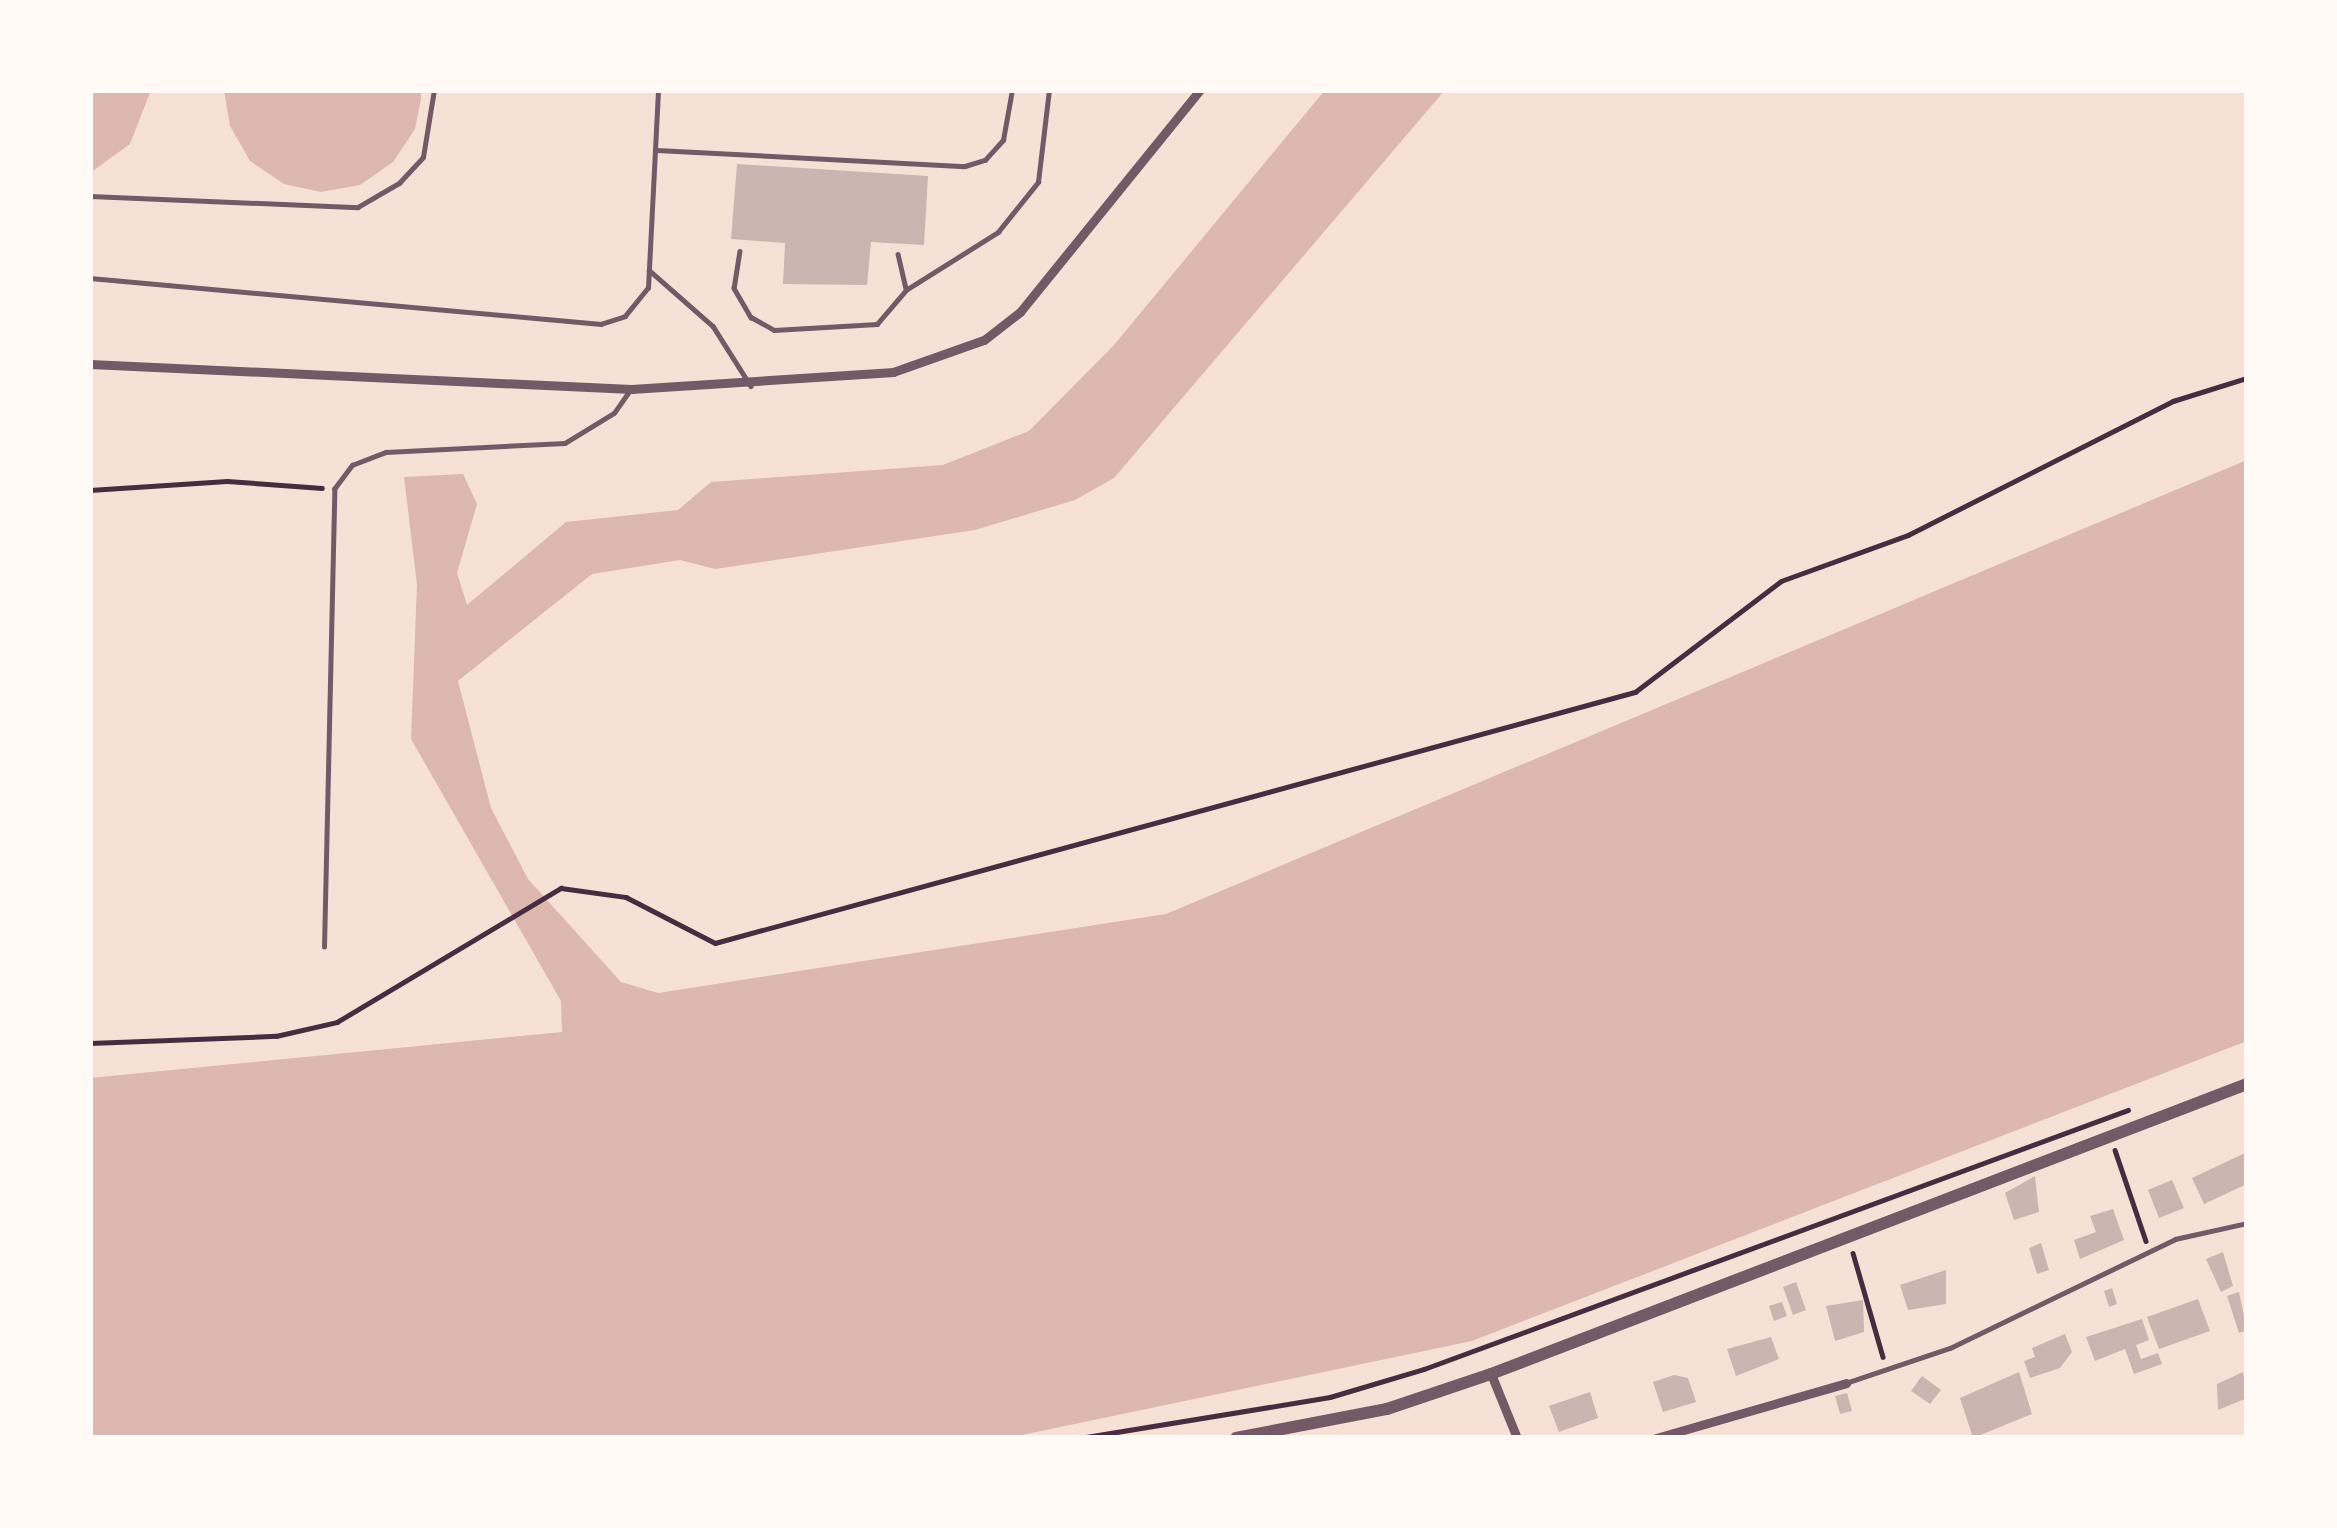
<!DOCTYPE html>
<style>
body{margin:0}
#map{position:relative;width:2337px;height:1528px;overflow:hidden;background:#f7e1d7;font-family:Poppins,sans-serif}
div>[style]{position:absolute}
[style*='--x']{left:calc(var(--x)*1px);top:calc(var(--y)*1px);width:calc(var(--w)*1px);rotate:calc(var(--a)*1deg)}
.water>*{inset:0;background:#dcb8b0}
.building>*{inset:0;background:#ccb4b1}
.path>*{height:4.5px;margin:-2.25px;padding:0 2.25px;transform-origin:2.25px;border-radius:2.25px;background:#4a2c40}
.service>*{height:4.5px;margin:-2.25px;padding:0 2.25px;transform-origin:2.25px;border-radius:2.25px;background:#755966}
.minor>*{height:9px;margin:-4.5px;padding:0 4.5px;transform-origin:4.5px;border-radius:4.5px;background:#755966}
.tertiary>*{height:12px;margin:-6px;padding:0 6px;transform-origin:6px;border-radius:6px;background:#755966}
span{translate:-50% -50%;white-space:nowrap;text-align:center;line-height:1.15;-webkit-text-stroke:12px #fffaf5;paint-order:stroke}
.frame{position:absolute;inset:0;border:93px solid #fffaf5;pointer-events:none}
</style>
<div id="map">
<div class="water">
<div style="clip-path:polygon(90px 90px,151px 90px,130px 144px,90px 173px)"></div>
<div style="clip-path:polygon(224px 90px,421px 90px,421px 99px,415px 129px,393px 162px,360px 185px,321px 192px,284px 184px,250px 161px,230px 126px)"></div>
<div style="clip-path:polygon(1325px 90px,1445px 90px,1114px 478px,1075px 500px,975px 530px,715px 569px,680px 560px,592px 574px,458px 681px,491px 808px,528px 879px,621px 982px,658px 993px,1166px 914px,2247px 460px,2247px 1041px,1472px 1341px,1008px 1438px,90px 1438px,90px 1078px,562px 1032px,561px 1001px,411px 739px,417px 585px,404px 477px,463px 474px,477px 504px,457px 573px,467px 605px,566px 522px,678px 510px,711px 482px,943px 465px,1029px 431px,1114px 345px)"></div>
</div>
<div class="building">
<div style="clip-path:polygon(737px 164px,928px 176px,924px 245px,871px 242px,867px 285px,783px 284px,785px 243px,731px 239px)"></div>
<div style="clip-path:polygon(2247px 1152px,2247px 1184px,2204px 1204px,2192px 1178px)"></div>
<div style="clip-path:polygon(2035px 1176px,2039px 1212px,2014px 1220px,2005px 1193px)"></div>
<div style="clip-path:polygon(2172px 1180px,2184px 1208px,2159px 1218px,2148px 1190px)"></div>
<div style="clip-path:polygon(2113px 1209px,2124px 1240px,2080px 1259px,2074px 1240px,2096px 1232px,2090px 1216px)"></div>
<div style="clip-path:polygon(2041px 1243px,2049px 1270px,2037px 1274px,2029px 1248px)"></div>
<div style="clip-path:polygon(2223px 1252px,2233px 1286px,2221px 1292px,2206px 1259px)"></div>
<div style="clip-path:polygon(1946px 1270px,1946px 1304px,1908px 1310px,1900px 1285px)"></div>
<div style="clip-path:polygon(1796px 1282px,1806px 1310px,1793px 1315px,1783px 1287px)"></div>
<div style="clip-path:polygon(2112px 1288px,2117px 1304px,2109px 1307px,2104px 1291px)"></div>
<div style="clip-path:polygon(2239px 1292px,2247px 1330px,2239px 1333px,2227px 1296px)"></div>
<div style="clip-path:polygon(2198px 1299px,2210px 1331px,2159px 1349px,2147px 1317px)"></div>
<div style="clip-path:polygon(1863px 1300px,1864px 1332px,1835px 1341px,1826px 1306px)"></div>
<div style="clip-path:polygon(1782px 1302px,1787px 1316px,1774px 1321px,1769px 1306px)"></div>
<div style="clip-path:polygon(2142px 1319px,2149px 1340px,2136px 1345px,2141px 1359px,2158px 1353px,2162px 1364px,2134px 1374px,2125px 1349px,2095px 1361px,2086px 1337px)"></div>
<div style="clip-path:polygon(2065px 1334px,2072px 1352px,2060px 1368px,2030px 1378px,2024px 1361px,2035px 1357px,2032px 1348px)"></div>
<div style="clip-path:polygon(1771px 1337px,1779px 1359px,1736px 1376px,1727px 1349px)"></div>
<div style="clip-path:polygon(2019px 1372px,2032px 1414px,1973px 1438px,1960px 1398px)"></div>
<div style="clip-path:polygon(2243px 1372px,2247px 1398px,2218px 1410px,2217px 1384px)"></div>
<div style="clip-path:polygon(1674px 1375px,1688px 1378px,1696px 1402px,1663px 1412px,1653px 1382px)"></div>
<div style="clip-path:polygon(1922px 1376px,1941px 1390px,1930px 1404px,1911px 1391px)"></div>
<div style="clip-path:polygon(1590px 1392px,1598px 1418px,1559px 1432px,1549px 1406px)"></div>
<div style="clip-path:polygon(1847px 1393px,1852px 1411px,1840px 1414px,1835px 1396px)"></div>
</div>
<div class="path">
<div style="--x:90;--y:490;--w:137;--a:-3.8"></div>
<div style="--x:227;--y:481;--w:95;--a:4.2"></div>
<div style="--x:90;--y:1043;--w:186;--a:-2.2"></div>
<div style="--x:276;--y:1036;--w:63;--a:-12.9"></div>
<div style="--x:337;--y:1022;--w:261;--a:-30.9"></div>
<div style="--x:561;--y:888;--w:66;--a:7.9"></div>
<div style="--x:626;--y:897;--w:100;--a:27.3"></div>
<div style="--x:715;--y:943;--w:954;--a:-15.26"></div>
<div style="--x:1635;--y:692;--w:183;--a:-37.2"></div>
<div style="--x:1781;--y:581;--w:135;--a:-19.9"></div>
<div style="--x:1908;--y:535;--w:297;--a:-26.8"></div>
<div style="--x:2173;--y:401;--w:77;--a:-17.3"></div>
<div style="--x:2115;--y:1150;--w:96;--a:71.2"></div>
<div style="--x:1853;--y:1253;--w:108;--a:73.9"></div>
<div style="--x:1080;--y:1438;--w:253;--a:-9.3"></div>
<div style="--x:1330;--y:1397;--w:98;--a:-16.6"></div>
<div style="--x:1424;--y:1369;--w:750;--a:-20.2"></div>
</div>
<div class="service">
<div style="--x:657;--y:150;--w:308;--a:3"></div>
<div style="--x:965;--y:166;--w:21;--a:-17"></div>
<div style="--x:985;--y:160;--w:27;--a:-48"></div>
<div style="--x:1003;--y:140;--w:51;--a:-79.8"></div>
<div style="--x:90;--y:196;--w:268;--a:2.4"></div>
<div style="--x:358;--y:207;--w:48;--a:-30.3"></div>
<div style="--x:399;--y:183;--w:35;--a:-47"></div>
<div style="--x:423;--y:157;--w:68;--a:-80.7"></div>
<div style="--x:740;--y:251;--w:37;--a:99"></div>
<div style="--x:734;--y:288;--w:34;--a:60"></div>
<div style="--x:751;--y:317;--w:26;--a:29"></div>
<div style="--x:774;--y:330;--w:103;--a:-3.3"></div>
<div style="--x:877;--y:324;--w:45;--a:-49.5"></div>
<div style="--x:906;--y:290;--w:109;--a:-32.2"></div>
<div style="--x:998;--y:232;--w:64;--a:-51.3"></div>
<div style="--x:1038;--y:182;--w:93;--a:-83.2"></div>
<div style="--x:898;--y:254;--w:36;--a:77"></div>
<div style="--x:649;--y:270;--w:85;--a:41.2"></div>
<div style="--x:713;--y:326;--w:71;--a:57.7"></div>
<div style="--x:90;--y:278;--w:513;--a:5.14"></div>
<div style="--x:601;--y:324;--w:25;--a:-18"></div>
<div style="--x:625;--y:316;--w:36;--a:-51"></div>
<div style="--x:648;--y:288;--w:198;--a:-87.1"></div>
<div style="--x:324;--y:947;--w:458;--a:-88.7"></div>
<div style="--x:334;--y:489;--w:30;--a:-53"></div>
<div style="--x:352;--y:465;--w:36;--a:-21"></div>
<div style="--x:386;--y:452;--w:179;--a:-2.9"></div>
<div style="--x:565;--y:443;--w:57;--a:-31.5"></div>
<div style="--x:614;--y:413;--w:29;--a:-55"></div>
<div style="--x:1846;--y:1383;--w:110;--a:-18.6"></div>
<div style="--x:1950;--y:1348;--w:250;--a:-25.8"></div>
<div style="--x:2175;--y:1239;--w:74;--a:-12.5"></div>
</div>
<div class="minor">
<div style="--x:90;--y:364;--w:542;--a:2.65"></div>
<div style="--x:631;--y:389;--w:263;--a:-3.7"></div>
<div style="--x:893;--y:372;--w:96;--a:-19.4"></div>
<div style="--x:984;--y:340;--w:46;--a:-37.9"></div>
<div style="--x:1020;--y:312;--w:286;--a:-51"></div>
<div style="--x:1491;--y:1374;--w:69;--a:67.9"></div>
<div style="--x:1656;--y:1438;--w:198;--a:-16.1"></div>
</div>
<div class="tertiary">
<div style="--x:1236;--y:1438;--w:154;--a:-10.9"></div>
<div style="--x:1387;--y:1409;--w:110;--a:-18.6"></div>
<div style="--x:1491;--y:1374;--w:810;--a:-20.99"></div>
</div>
<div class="frame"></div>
</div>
